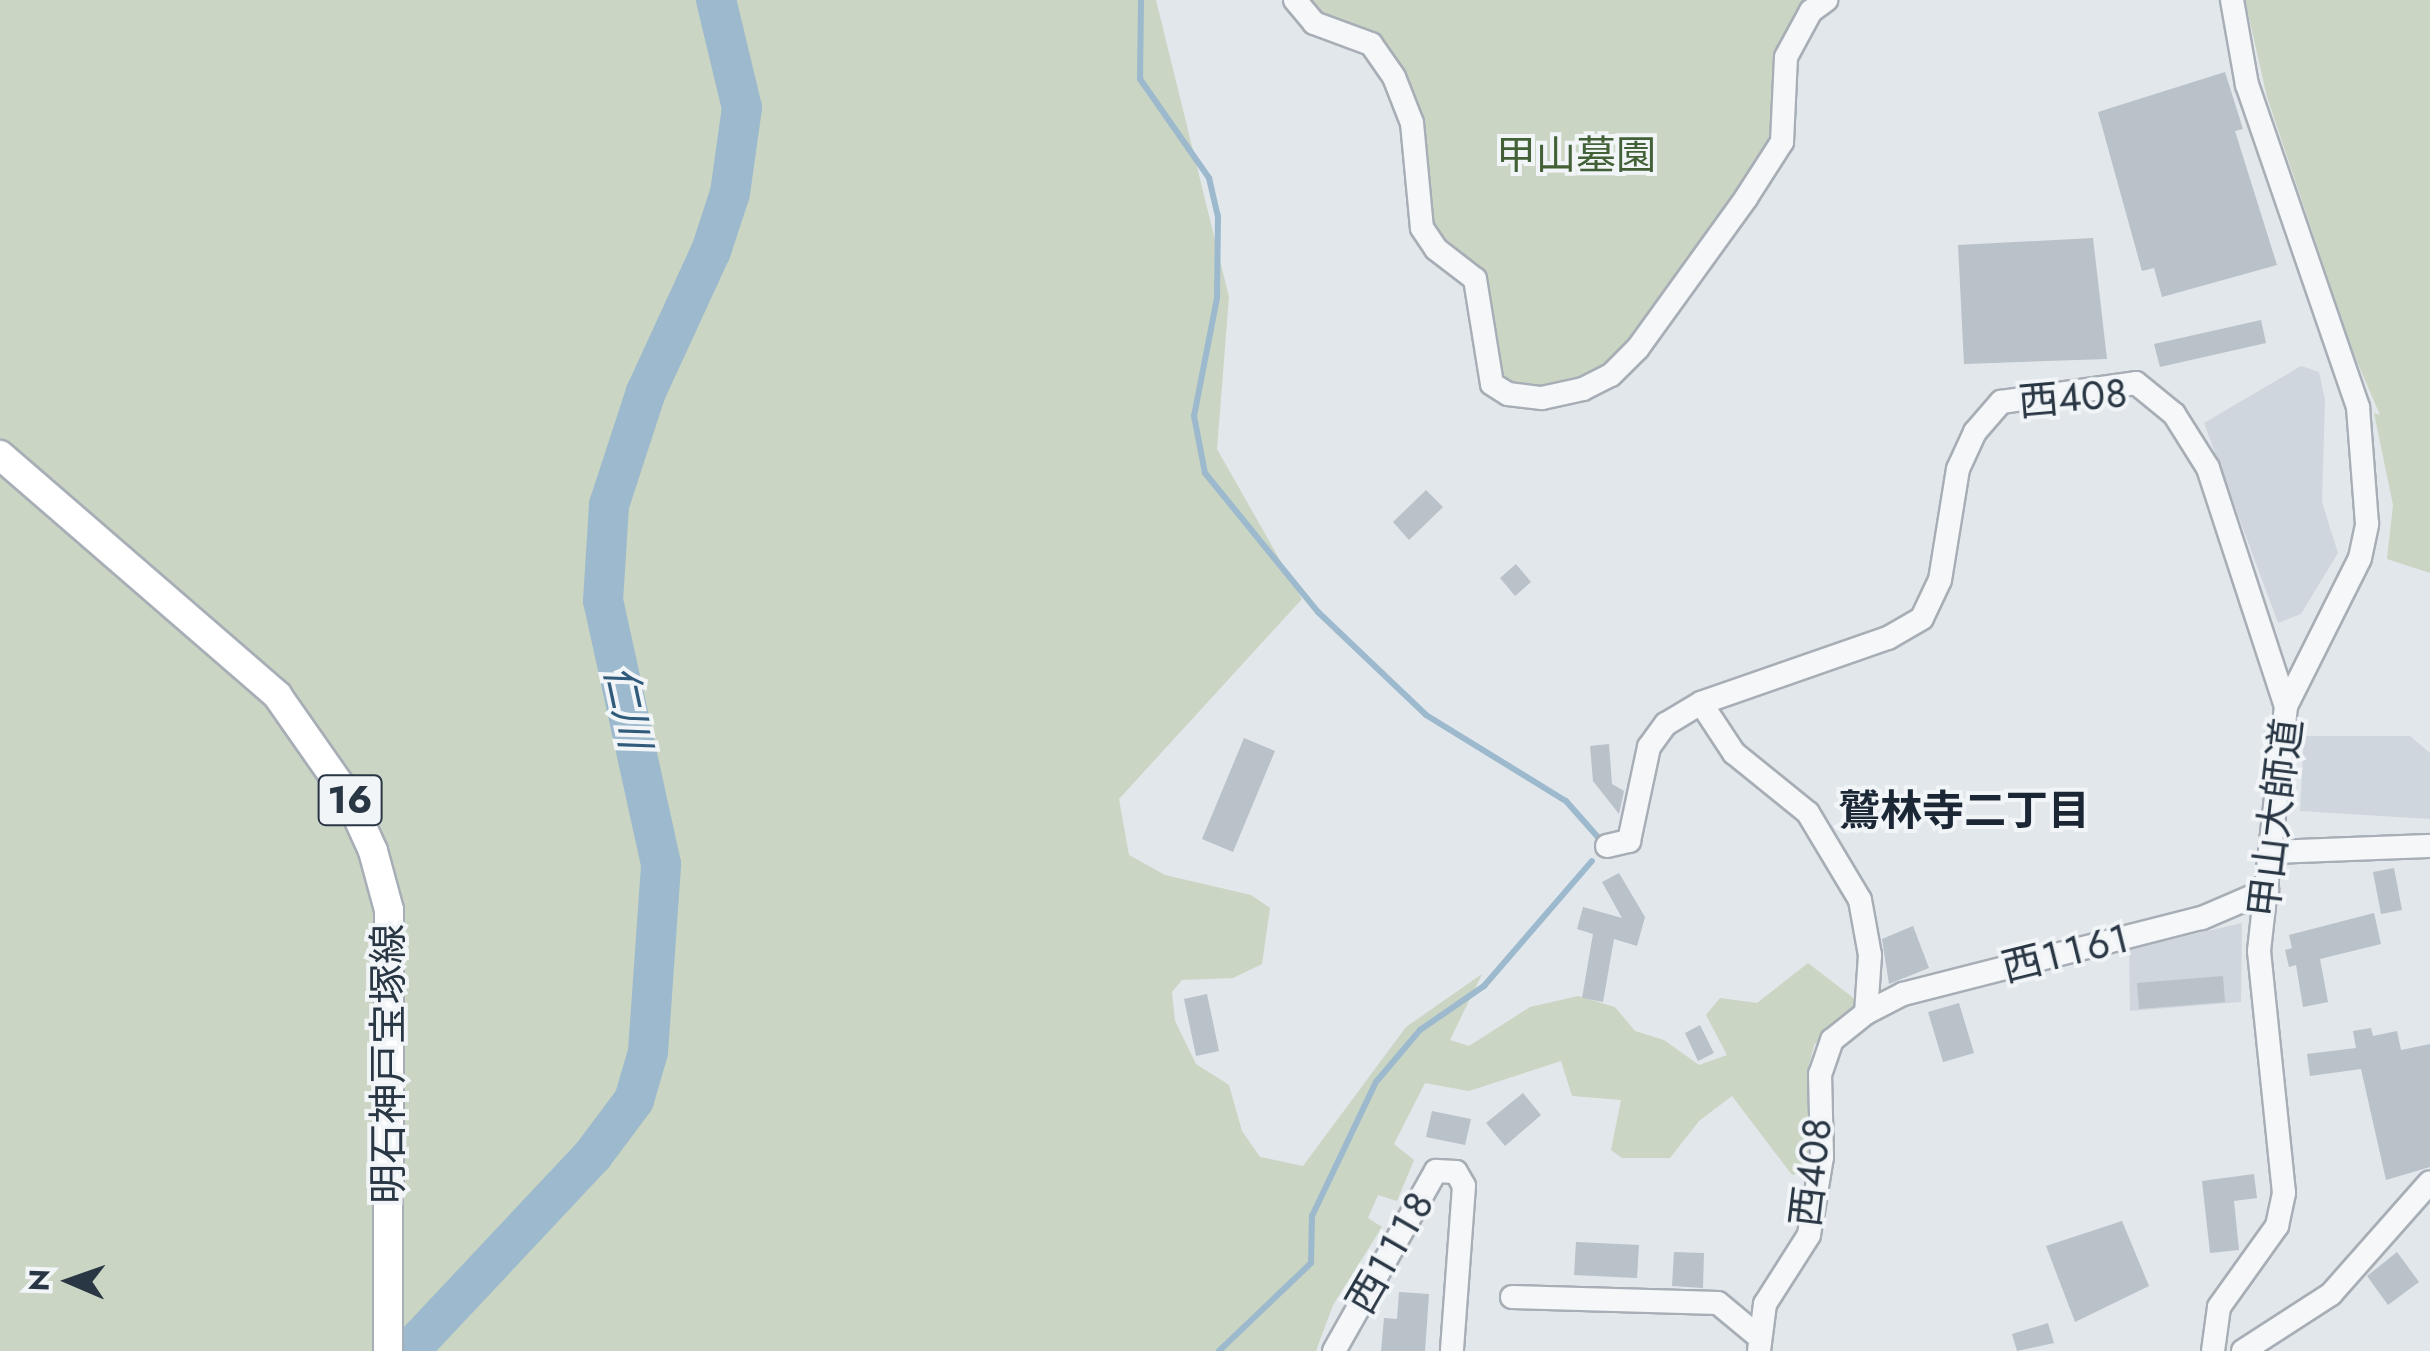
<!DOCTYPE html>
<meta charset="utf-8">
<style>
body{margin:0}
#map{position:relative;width:2430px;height:1351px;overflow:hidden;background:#e2e7eb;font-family:Jost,"Noto Sans JP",sans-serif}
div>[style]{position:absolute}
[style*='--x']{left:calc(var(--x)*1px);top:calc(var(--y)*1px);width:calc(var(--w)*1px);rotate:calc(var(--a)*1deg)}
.built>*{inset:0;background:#d0d6dd}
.green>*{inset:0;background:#cad5c3}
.stream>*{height:6px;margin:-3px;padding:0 3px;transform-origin:3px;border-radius:3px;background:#9cb9cd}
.river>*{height:40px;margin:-20px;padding:0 20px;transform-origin:20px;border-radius:20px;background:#9cb9cd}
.building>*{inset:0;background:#b9c1c9}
.roads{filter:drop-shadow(2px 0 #a7aeb6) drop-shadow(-2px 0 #a7aeb6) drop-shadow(0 2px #a7aeb6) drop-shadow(0 -2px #a7aeb6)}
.minor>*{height:22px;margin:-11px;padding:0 11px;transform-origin:11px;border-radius:11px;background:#f5f7f9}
.major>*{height:28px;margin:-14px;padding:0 14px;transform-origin:14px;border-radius:14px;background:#fff}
span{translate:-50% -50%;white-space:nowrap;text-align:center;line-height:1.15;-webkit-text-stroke:8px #f2f5f8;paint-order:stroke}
.shield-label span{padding:2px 8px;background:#f2f5f8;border:2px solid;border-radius:8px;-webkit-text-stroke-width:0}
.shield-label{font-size:38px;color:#293644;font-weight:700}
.park-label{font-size:40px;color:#436136}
.street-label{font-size:40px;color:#293644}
.water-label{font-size:42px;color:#315b7a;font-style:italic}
.neighbourhood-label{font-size:42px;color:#1b2735;font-weight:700}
.north{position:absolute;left:20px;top:1231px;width:100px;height:100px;-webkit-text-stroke:8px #f2f5f8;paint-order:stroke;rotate:272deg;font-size:28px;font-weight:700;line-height:40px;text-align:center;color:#293644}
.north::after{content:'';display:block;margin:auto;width:35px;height:45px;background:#293644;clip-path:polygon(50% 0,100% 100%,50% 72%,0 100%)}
</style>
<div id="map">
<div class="built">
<div style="clip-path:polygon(2301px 366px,2319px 372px,2325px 400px,2322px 502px,2338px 553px,2301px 614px,2278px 623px,2204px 423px)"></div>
<div style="clip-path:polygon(2304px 736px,2410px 736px,2430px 753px,2430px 819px,2300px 811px)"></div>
<div style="clip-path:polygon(2242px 923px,2241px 1002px,2130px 1011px,2129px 949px)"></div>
</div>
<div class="green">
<div style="clip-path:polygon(0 0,1156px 0,1229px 297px,1217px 449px,1302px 599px,1119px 799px,1129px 855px,1165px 875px,1251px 895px,1270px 908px,1262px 964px,1233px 978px,1182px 980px,1172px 992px,1175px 1021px,1196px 1064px,1229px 1085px,1242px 1131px,1260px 1157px,1303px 1166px,1406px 1027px,1482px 974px,1450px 1040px,1469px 1046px,1530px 1007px,1578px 996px,1615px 1007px,1635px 1031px,1664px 1040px,1699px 1065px,1727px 1055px,1706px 1015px,1720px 998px,1757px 1003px,1808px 963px,1860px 1003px,1814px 1045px,1808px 1069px,1818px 1170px,1792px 1175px,1732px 1096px,1699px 1121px,1670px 1158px,1622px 1158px,1611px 1150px,1621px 1100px,1572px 1096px,1561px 1061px,1469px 1091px,1425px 1083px,1394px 1144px,1414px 1160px,1397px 1201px,1378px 1195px,1368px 1218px,1382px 1227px,1333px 1305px,1316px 1351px,0 1351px)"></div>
<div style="clip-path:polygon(1307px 0,1815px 0,1772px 141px,1634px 342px,1607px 367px,1541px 390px,1498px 378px,1483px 278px,1429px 225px,1401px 72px)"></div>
<div style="clip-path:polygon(2245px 0,2430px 0,2430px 573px,2387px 559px,2393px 505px,2374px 413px,2380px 415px,2352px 350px,2267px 97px)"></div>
</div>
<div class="stream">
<div style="--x:1141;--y:0;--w:79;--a:90.7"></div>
<div style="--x:1140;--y:79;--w:121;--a:55.1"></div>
<div style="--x:1209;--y:178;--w:39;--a:77"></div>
<div style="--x:1218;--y:216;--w:82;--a:90.7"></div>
<div style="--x:1217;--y:298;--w:120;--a:101"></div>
<div style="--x:1194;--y:416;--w:58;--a:79.1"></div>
<div style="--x:1205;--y:473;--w:179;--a:50.9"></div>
<div style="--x:1318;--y:612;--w:149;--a:43.6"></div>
<div style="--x:1426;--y:715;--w:164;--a:31.6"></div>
<div style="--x:1566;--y:801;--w:47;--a:48.5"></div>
<div style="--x:1219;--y:1351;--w:127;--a:-43.7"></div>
<div style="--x:1311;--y:1263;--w:47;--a:-88.8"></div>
<div style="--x:1312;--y:1216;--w:148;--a:-64.5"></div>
<div style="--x:1376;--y:1082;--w:68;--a:-49.8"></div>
<div style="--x:1420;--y:1030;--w:78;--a:-34.5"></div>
<div style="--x:1484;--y:986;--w:165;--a:-49.2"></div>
</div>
<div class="river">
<div style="--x:409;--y:1351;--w:269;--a:-46.8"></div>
<div style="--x:593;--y:1155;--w:69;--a:-53.3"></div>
<div style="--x:634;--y:1100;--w:50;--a:-73.7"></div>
<div style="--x:648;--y:1052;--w:188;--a:-86"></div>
<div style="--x:661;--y:864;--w:269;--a:-102.4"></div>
<div style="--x:603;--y:601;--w:96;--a:-86.4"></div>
<div style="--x:609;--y:505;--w:119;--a:-71.9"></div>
<div style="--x:646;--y:392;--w:155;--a:-65.3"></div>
<div style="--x:711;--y:251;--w:61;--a:-71.9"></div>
<div style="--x:730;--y:193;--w:86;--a:-82"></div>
<div style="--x:742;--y:108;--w:111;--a:-103.5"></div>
</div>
<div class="building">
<div style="clip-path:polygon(2225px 72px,2243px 129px,2235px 131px,2277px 265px,2162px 297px,2154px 268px,2142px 271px,2098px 112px)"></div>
<div style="clip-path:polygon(2093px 238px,2107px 359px,1964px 364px,1958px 245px)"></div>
<div style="clip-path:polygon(2261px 320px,2266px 343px,2160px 367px,2154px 344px)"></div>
<div style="clip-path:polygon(1426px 490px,1443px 507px,1409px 540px,1393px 522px)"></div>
<div style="clip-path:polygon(1516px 564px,1531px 582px,1515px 596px,1500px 578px)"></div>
<div style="clip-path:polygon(1244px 738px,1275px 751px,1233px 852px,1202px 839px)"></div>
<div style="clip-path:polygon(1609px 744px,1612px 784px,1624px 791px,1619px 814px,1593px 781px,1590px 746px)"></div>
<div style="clip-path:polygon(2394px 868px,2402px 910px,2381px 914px,2373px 872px)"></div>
<div style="clip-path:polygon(1619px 873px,1645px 917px,1637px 946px,1614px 939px,1603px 1002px,1582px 998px,1593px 934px,1577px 929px,1583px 907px,1622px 918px,1602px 882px)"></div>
<div style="clip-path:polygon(2374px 913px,2381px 944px,2320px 959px,2328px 1002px,2303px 1007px,2296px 965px,2289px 967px,2285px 950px,2292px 948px,2289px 935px)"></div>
<div style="clip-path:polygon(1913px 926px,1929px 968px,1889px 984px,1882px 939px)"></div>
<div style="clip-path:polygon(2223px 976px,2225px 1002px,2139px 1009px,2137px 983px)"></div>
<div style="clip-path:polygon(1207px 994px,1219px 1051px,1196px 1056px,1184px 999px)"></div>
<div style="clip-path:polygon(1959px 1003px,1974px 1053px,1943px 1062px,1928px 1012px)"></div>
<div style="clip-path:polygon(1700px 1025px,1714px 1053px,1698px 1061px,1685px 1033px)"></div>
<div style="clip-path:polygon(2371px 1028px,2373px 1036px,2397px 1031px,2401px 1050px,2430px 1044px,2430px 1167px,2386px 1180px,2361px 1069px,2310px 1076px,2307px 1054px,2356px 1048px,2353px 1031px)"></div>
<div style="clip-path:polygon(1523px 1093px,1541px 1115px,1505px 1146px,1486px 1123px)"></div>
<div style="clip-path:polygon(1432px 1111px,1471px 1119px,1465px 1145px,1426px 1137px)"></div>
<div style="clip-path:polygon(2254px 1174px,2257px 1198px,2234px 1201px,2239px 1250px,2210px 1253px,2202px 1181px)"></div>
<div style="clip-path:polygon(2122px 1221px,2149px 1286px,2075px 1322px,2046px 1246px)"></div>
<div style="clip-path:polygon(1576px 1242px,1639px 1245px,1637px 1278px,1574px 1275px)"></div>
<div style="clip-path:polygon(1674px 1252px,1704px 1253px,1703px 1288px,1672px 1286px)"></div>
<div style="clip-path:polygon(2397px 1252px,2419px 1282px,2388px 1305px,2367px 1276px)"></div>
<div style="clip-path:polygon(1399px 1292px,1429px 1294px,1425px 1351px,1381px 1351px,1384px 1318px,1397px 1319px)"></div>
<div style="clip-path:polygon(2048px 1323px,2054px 1343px,2017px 1351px,2012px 1334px)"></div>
</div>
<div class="roads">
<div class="minor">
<div style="--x:1295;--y:0;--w:30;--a:50"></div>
<div style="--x:1314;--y:23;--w:61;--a:20.2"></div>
<div style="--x:1371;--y:44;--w:40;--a:55.1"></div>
<div style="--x:1394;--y:77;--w:49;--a:68.6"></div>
<div style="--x:1412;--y:123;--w:105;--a:84.6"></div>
<div style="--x:1422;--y:228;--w:25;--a:56"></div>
<div style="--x:1436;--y:249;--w:49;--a:37.6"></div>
<div style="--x:1475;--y:279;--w:106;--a:80.8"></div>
<div style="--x:1492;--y:384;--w:19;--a:32"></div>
<div style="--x:1508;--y:394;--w:34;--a:7"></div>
<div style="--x:1542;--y:398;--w:42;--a:-12.4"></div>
<div style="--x:1583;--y:389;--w:31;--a:-27"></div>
<div style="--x:1611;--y:375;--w:38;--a:-45"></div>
<div style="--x:1638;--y:348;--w:185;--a:-54.2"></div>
<div style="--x:1746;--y:198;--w:67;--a:-57.3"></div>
<div style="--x:1782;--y:142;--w:85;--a:-87.3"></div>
<div style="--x:1786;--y:57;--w:52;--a:-61.5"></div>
<div style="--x:1811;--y:11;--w:19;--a:-36"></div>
<div style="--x:1701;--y:703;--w:60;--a:56.6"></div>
<div style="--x:1734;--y:753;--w:95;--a:39"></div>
<div style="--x:1808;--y:813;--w:101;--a:59.1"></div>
<div style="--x:1860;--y:900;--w:56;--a:79.7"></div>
<div style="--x:1870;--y:955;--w:58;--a:93.9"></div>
<div style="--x:1866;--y:1013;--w:43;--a:141.5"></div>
<div style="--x:1832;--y:1040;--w:36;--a:109"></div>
<div style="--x:1820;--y:1074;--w:83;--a:88.6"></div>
<div style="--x:1822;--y:1157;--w:79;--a:99.5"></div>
<div style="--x:1809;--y:1235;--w:82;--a:122.5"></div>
<div style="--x:1765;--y:1304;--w:47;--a:97.3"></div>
<div style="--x:1607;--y:846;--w:23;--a:-13"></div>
<div style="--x:1629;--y:841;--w:96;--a:-78"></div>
<div style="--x:1649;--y:747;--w:29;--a:-54"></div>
<div style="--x:1666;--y:724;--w:41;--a:-31"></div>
<div style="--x:1701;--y:703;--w:198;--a:-19.2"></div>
<div style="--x:1888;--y:638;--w:39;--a:-30"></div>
<div style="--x:1922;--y:618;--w:42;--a:-64.7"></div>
<div style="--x:1940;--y:580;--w:112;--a:-80.8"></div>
<div style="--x:1958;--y:469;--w:41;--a:-65.3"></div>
<div style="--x:1975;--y:432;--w:40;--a:-49"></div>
<div style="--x:2001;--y:402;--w:136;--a:-8"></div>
<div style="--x:2136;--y:383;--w:49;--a:39.2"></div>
<div style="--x:2174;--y:414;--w:64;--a:57.8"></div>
<div style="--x:2208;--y:468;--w:250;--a:71.9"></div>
<div style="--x:2271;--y:852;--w:159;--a:-2.2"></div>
<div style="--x:1866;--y:1013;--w:42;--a:-27.2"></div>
<div style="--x:1903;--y:994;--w:309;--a:-14.3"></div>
<div style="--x:2202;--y:918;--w:71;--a:-23.3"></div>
<div style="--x:1512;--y:1297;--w:206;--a:1.7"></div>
<div style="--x:1718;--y:1303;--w:53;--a:39.7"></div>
<div style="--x:1334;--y:1351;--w:207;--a:-60.5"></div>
<div style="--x:1436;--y:1171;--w:20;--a:3"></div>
<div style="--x:1456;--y:1172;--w:16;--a:60"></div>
<div style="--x:1464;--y:1186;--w:165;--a:94.2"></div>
<div style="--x:2213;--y:1351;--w:44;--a:-82.2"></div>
<div style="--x:2219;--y:1307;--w:100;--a:-54.4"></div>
<div style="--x:2277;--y:1226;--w:34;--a:-78"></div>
<div style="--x:2284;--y:1193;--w:243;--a:-95.9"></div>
<div style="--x:2259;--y:951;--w:246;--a:-83.7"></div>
<div style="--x:2286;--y:706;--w:165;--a:-63.4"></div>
<div style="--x:2360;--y:558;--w:35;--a:-78"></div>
<div style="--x:2367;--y:524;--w:117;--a:-94.4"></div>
<div style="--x:2358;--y:407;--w:341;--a:-109"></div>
<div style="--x:2247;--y:85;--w:86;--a:-100"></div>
<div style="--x:2243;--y:1351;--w:105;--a:-32.9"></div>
<div style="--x:2331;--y:1294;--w:149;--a:-48.5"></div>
</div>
<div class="major">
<div style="--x:0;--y:455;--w:367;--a:40.9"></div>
<div style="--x:277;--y:695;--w:126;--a:55"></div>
<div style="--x:349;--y:798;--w:58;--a:65.6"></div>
<div style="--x:373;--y:851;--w:61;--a:74.8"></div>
<div style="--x:389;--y:910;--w:441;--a:90.1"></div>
</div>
</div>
<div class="shield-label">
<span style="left:350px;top:800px">16</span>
</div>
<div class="park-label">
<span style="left:1576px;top:155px">甲山墓園</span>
</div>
<div class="street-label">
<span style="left:2073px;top:397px;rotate:-5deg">西４０８</span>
<span style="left:2275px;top:818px;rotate:-83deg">甲山大師道</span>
<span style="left:2067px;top:952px;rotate:-14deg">西１１６１</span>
<span style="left:388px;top:1064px;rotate:-90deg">明石神戸宝塚線</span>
<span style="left:1811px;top:1172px;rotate:-83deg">西４０８</span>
<span style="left:1390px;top:1252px;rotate:-60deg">西１１１８</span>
</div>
<div class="water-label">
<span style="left:627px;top:707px;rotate:78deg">仁川</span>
</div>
<div class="neighbourhood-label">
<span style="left:1964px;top:811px">鷲林寺二丁目</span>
</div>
<div class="north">N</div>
</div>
